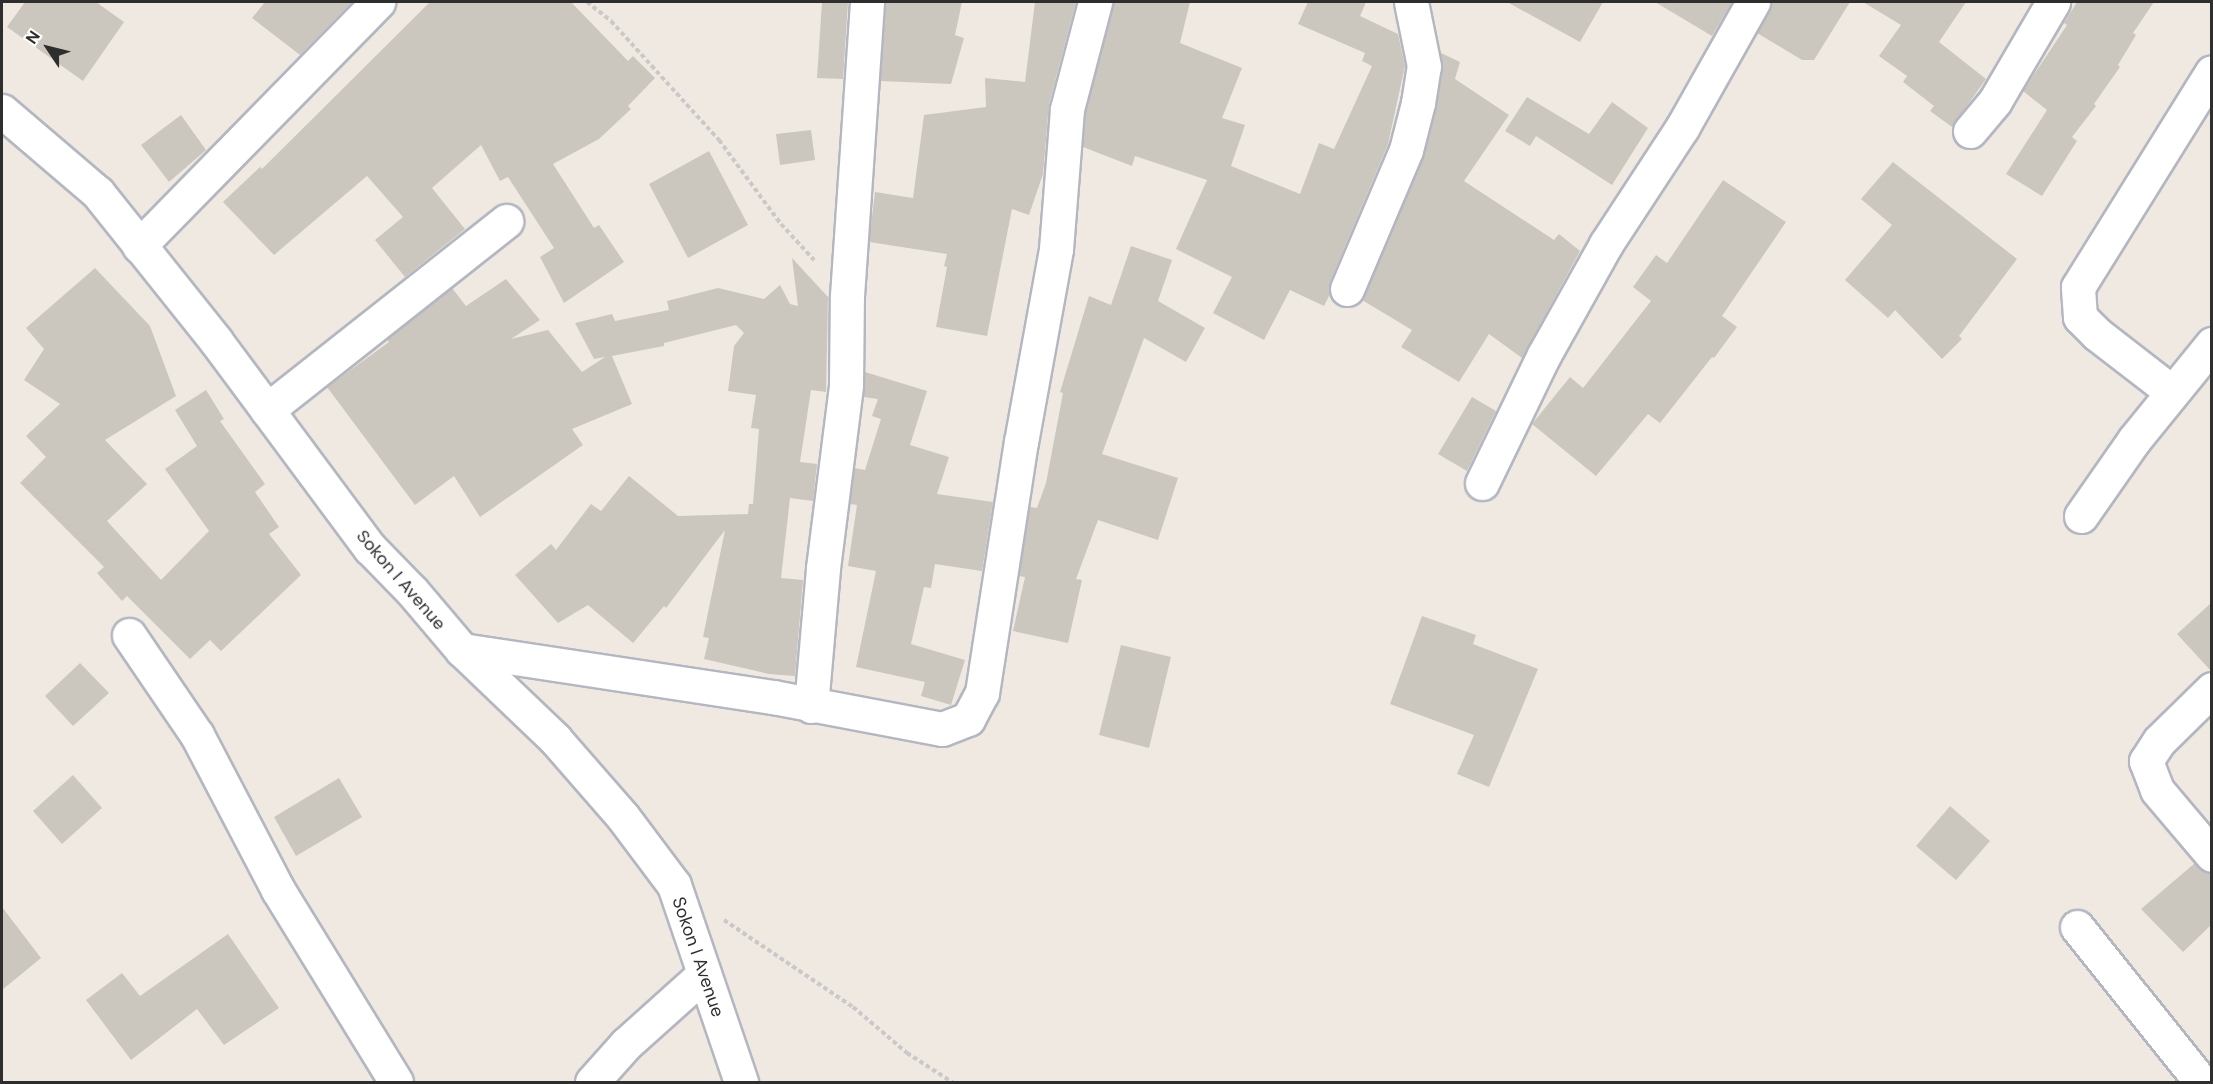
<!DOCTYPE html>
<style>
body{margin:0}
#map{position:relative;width:2213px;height:1084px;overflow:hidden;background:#efe9e1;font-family:"DM Sans",sans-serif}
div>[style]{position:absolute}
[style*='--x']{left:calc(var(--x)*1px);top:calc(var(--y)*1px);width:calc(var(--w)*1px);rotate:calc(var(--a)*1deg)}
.building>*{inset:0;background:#cbc7bf}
.path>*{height:4px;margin-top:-2px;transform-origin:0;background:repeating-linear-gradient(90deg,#c9c9c9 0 4.5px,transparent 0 7.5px)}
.roads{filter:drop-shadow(2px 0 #b4b7c1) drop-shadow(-2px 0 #b4b7c1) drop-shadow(0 2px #b4b7c1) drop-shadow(0 -2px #b4b7c1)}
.minor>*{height:33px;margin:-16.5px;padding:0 16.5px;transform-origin:16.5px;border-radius:16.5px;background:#fff}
span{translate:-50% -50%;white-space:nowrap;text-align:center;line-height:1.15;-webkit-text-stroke:4.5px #fff;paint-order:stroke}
.street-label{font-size:18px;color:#2e2e2e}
.frame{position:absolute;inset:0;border:3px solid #2e2e2e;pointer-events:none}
.north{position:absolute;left:18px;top:18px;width:60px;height:60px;-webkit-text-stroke:4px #fff;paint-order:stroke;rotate:305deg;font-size:16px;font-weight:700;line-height:24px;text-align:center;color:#2e2e2e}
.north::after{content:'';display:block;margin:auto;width:21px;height:27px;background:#2e2e2e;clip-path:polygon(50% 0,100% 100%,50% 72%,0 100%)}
</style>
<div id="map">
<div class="building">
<div style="clip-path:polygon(25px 2px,96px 2px,124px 22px,83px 81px,7px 27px)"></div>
<div style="clip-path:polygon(265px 2px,352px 2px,300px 55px,252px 18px)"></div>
<div style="clip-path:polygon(430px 2px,571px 2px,628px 61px,633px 56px,655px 78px,628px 106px,631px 109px,599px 139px,553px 164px,594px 228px,599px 225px,624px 262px,564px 303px,540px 257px,554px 248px,508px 177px,500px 181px,481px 145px,432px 188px,465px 229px,405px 277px,375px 240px,403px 217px,367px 176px,274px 255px,223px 202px,260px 167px,262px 169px)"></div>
<div style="clip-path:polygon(822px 2px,848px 2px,843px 79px,817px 78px)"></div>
<div style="clip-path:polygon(885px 2px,962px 2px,955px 35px,964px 38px,951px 84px,880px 81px)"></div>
<div style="clip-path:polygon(1035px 2px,1076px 2px,1049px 104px,1043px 174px,1029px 215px,1012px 209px,987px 336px,936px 327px,947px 267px,944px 266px,947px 254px,869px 242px,875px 192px,913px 198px,924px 115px,986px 107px,985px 78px,1025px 82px)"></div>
<div style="clip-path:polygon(1113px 2px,1190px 2px,1180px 43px,1242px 68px,1222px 118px,1245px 125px,1231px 166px,1300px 194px,1319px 143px,1334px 149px,1372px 66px,1362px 61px,1365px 53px,1298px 24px,1308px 2px,1366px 2px,1360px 16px,1398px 34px,1405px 66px,1388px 144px,1330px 282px,1330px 294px,1324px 306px,1290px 290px,1264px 340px,1213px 313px,1232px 277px,1176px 249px,1207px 180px,1135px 156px,1132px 166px,1083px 147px,1086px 112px)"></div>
<div style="clip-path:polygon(1507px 2px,1603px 2px,1580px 42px)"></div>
<div style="clip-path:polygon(1655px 2px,1732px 2px,1712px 36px)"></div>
<div style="clip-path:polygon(1772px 2px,1850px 2px,1814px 60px,1802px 60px,1757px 33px)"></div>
<div style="clip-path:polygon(1863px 2px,1966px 2px,1939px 42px,1986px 79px,1952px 127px,1930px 111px,1934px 106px,1903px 82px,1907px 76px,1879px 56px,1901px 25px)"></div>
<div style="clip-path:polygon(2077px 2px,2154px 2px,2133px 33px,2136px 35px,2118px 65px,2120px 67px,2094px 104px,2096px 106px,2072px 137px,2077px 141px,2042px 196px,2006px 174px,2047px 110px,2023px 91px,2067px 25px,2064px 23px)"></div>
<div style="clip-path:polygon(1441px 53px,1460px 62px,1455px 79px,1509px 115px,1464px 181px,1554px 240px,1559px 234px,1580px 251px,1522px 358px,1489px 334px,1459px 382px,1401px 347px,1412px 330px,1362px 300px,1424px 155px,1443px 69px)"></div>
<div style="clip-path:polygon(1527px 97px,1589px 134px,1612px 102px,1648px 128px,1612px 185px,1536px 136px,1530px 146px,1505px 131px)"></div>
<div style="clip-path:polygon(181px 115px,206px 150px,169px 182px,141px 145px)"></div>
<div style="clip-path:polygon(811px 130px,815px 160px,780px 165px,776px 134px)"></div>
<div style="clip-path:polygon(709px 151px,748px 225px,688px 258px,649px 184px)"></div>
<div style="clip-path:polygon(1893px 162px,2017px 259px,1959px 336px,1962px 339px,1942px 359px,1895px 310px,1888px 318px,1845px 280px,1892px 225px,1861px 199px)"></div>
<div style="clip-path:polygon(1723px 180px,1786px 222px,1722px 316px,1737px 327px,1714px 358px,1712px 357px,1660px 423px,1648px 414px,1596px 476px,1532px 424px,1570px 377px,1583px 388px,1651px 301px,1633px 287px,1656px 255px,1667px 263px)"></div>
<div style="clip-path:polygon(1131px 246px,1172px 260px,1158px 301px,1205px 328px,1186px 362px,1144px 338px,1102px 454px,1178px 478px,1158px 540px,1098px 520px,1076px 579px,1082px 580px,1068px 643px,1013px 631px,1025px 577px,1019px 576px,1030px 507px,1037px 508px,1046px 483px,1063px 393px,1060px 392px,1089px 296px,1111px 305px)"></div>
<div style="clip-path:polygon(792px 258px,828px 297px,826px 392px,811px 390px,800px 462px,817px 464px,813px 501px,790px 498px,781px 578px,803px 580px,795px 676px,769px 674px,704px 659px,709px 638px,703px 637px,725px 530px,666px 608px,664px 606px,633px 643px,588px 605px,558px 623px,515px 575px,551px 544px,556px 550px,591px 504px,601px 511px,629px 476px,678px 516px,748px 514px,749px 504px,753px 504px,759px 429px,751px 428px,756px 395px,728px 391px,734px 346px,744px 333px,736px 325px,664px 343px,664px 346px,612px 356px,632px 404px,572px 429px,583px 445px,480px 517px,454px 476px,415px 505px,327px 387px,389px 342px,387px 339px,452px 288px,466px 306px,506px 279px,540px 320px,511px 339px,548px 330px,582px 372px,605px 357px,594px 359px,575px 323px,612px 314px,615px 321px,669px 310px,667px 301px,718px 288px,764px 299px,780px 285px,790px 304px,798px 306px)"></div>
<div style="clip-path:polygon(95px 268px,150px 326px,176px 396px,105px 440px,147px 484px,107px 521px,161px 580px,209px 531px,165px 469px,197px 446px,175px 410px,206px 390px,224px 419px,220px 421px,265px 484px,255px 492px,279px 527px,269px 534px,301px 575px,221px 651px,210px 640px,190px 659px,127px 596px,122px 601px,97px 573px,104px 567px,20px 483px,46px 457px,26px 436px,60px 404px,24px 380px,44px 349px,26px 328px)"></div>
<div style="clip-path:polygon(865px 372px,927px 391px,910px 445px,949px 457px,937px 494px,993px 502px,982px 571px,935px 564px,931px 588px,924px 587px,911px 644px,965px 660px,951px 705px,921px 696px,925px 682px,856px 667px,876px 571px,848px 566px,857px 505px,850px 504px,854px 468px,865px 470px,881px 419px,872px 416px,878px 399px,863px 397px)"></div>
<div style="clip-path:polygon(1472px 397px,1496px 411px,1467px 471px,1438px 454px)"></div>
<div style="clip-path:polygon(2211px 603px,2211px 671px,2177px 634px)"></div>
<div style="clip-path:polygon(1422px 616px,1476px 635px,1473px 644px,1538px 669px,1489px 787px,1457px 774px,1474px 735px,1390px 704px)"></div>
<div style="clip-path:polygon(1121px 645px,1171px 657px,1149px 748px,1099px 735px)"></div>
<div style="clip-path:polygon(80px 663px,109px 693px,73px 726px,45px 696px)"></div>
<div style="clip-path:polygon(73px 775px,102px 808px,62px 844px,33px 811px)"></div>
<div style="clip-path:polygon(339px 778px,362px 817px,296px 856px,274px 817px)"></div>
<div style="clip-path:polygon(1950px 806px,1990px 841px,1956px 880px,1916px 846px)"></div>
<div style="clip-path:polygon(2195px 863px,2205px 872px,2211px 873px,2211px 925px,2183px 952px,2141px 909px)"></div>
<div style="clip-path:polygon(2px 907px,41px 958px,2px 990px)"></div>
<div style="clip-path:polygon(228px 934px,279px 1008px,224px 1045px,197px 1009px,131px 1060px,86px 1000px,122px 973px,140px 996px)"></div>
</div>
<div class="path">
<div style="--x:587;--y:2;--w:31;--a:38"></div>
<div style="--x:611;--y:21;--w:161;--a:47.8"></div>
<div style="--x:719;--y:140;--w:104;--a:53.6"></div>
<div style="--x:781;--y:224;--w:49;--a:47.5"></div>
<div style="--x:724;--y:920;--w:156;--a:34"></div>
<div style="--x:853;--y:1007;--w:71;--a:40.4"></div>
<div style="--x:907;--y:1053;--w:54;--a:32.8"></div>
</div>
<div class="roads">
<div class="minor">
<div style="--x:2;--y:111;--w:126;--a:40.5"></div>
<div style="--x:98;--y:193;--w:189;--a:51.4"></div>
<div style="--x:216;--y:341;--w:258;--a:53.4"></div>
<div style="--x:370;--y:548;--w:60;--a:45.7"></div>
<div style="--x:412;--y:591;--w:77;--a:49.7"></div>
<div style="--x:462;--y:650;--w:129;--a:43.7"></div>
<div style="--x:555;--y:739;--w:103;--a:48.9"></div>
<div style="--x:623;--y:817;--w:85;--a:53.1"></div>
<div style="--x:674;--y:885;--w:208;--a:71.2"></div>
<div style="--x:1970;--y:131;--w:39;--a:-50"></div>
<div style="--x:1995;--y:101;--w:115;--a:-59.6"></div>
<div style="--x:139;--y:246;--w:342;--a:-45.6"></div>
<div style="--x:1347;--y:289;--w:151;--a:-67"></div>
<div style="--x:1406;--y:150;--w:49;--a:-75.7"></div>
<div style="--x:1418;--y:103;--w:37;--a:-81"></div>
<div style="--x:1424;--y:66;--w:65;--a:-101.5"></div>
<div style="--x:2172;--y:392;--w:95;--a:-142.3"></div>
<div style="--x:2097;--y:334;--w:24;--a:-135"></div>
<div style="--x:2080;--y:317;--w:30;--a:-94"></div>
<div style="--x:2078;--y:287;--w:253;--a:-58.1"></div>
<div style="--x:267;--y:410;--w:305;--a:-38.3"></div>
<div style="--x:1482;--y:483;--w:142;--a:-64.2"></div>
<div style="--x:1544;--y:355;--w:127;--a:-60.8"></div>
<div style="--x:1606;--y:244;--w:139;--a:-56.8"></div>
<div style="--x:1682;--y:128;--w:145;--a:-60.6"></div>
<div style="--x:2081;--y:516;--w:93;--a:-55.1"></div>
<div style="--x:2134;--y:440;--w:124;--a:-50.9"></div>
<div style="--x:129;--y:635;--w:121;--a:55.8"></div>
<div style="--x:197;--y:735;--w:175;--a:62.4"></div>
<div style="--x:278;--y:890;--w:225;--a:58.4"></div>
<div style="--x:462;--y:650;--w:315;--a:8.6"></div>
<div style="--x:773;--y:697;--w:172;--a:10.7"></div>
<div style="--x:942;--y:729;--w:28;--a:-21"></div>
<div style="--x:968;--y:719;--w:30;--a:-62"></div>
<div style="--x:982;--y:693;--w:254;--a:-81.2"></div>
<div style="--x:1021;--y:442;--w:196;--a:-79.7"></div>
<div style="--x:1056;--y:249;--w:140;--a:-85.5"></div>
<div style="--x:1067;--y:109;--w:111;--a:-75.3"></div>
<div style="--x:2212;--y:689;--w:74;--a:135.5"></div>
<div style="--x:2159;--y:741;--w:24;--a:123"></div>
<div style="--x:2146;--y:761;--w:31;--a:69"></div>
<div style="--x:2157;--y:790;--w:85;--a:49.8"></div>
<div style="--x:811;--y:706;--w:139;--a:-85"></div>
<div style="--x:823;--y:568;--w:184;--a:-82.8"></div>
<div style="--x:846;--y:385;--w:89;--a:-89.4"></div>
<div style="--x:847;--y:296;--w:295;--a:-86.1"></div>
<div style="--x:2077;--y:927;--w:198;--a:51.3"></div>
<div style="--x:592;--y:1082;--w:51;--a:-48.2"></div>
<div style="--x:626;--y:1044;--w:105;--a:-41.9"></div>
</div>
</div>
<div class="street-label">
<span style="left:401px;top:580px;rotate:49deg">Sokon I Avenue</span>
<span style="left:698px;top:957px;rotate:71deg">Sokon I Avenue</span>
</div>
<div class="frame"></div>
<div class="north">N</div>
</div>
